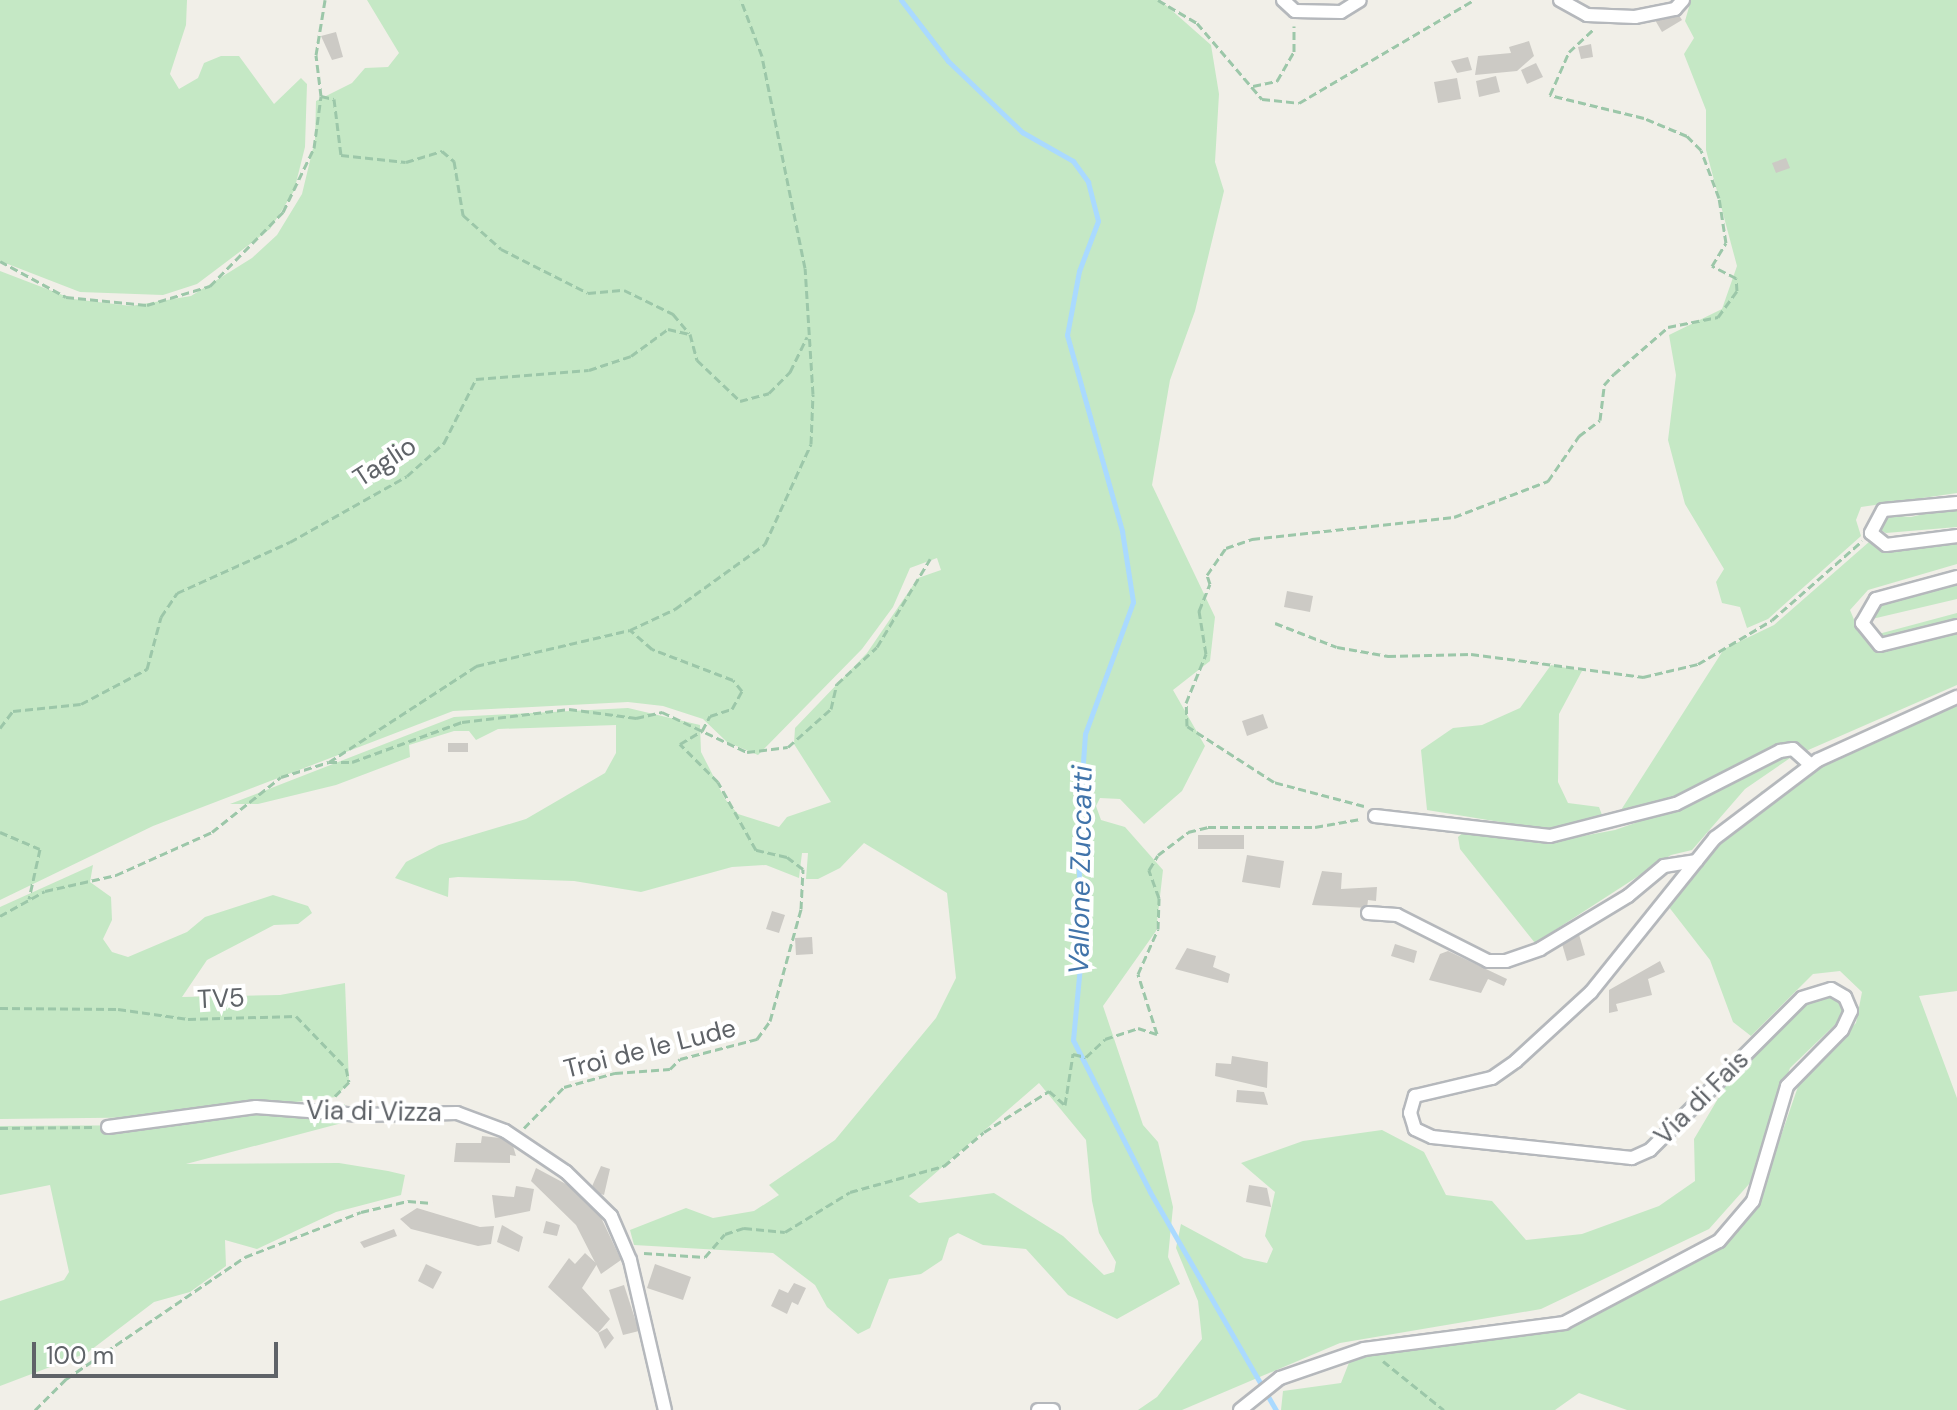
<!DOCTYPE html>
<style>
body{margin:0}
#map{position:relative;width:1957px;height:1410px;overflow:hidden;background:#f1efe8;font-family:"DM Sans",sans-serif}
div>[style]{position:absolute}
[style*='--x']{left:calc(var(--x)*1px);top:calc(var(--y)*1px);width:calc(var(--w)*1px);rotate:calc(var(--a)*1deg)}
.green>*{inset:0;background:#c5e8c5}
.stream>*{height:5px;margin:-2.5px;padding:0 2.5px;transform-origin:2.5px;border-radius:2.5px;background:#aadaff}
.building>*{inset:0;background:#cccac5}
.path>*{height:3px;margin-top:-1.5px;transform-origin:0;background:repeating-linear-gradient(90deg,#9cc7a9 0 8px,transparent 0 12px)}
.roads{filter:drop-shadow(2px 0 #b5b8bc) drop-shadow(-2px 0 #b5b8bc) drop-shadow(0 2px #b5b8bc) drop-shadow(0 -2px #b5b8bc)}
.street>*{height:12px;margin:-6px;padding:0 6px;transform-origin:6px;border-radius:6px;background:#fff}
span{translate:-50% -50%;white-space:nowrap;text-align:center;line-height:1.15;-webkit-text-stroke:8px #fff;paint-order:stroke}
.street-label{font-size:26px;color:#5f6368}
.water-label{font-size:28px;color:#4174aa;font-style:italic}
.scale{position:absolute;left:32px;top:1342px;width:246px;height:36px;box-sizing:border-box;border:4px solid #5f6368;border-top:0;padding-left:10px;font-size:24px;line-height:28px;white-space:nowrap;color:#5f6368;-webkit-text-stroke:6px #fff;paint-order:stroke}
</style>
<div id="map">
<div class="green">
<div style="clip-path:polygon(0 0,187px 0,186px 25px,170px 74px,179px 89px,198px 78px,204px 63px,221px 56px,239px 56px,274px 104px,301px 78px,307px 84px,305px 147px,294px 191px,270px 229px,197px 284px,163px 295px,80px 292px,0 261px)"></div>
<div style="clip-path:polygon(evenodd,367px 0,1160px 0,1211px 45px,1219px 94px,1215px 162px,1224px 191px,1195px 311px,1170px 380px,1152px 485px,1215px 617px,1210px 661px,1173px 690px,1205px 746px,1182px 791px,1144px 824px,1120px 799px,1100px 798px,1096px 806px,1101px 820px,1125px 827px,1163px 870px,1156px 931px,1103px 1006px,1143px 1125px,1158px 1142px,1173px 1207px,1168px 1257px,1180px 1284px,1117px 1319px,1068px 1295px,1026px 1249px,983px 1245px,958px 1233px,949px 1238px,942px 1260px,921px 1274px,889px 1279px,870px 1328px,858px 1334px,827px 1307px,815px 1285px,773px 1253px,634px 1245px,630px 1230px,686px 1208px,713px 1218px,754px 1211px,779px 1195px,769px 1185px,835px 1140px,936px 1018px,956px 978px,947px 893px,864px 843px,840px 868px,818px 879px,806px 879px,808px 853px,802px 853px,799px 878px,766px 865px,732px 867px,641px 892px,574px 881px,458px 877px,449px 878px,448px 897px,395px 878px,406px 862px,439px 845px,526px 819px,605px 773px,616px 753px,616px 725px,498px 729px,476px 740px,469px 731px,454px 731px,409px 745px,410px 757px,336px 785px,258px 804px,230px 804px,454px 717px,628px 708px,700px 725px,701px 752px,725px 799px,738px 814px,779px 827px,787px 817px,831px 802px,794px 744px,795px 728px,867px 653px,918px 578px,941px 570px,937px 558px,910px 568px,893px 607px,862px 649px,758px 755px,727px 742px,703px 719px,663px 706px,628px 702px,453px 711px,153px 826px,0 900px,0 271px,73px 299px,131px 306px,191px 296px,252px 258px,277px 235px,302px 194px,315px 140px,316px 101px,352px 83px,365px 68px,388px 67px,399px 53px,367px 0,1039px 1083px,1086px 1140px,1092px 1201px,1099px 1233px,1116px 1262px,1114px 1272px,1104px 1275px,1063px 1236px,994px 1193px,919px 1203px,909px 1196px,1039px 1083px)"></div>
<div style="clip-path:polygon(1691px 0,1957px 0,1957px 493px,1861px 507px,1856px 520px,1861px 536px,1768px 619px,1747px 628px,1740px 607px,1722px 603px,1716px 582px,1724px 569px,1685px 504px,1668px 440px,1676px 375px,1669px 335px,1722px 309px,1737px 266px,1706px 150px,1706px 110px,1684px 54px,1694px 38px,1685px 21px)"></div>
<div style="clip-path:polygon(1957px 506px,1957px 527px,1886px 533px,1876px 528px,1888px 515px,1911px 517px)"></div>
<div style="clip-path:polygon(1957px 540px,1957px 564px,1868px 590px,1850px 610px,1860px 634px,1871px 636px,1957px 613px,1957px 685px,1806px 751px,1794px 742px,1780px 746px,1697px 792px,1614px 821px,1724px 649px,1774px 625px,1869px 542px,1880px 547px)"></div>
<div style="clip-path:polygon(1957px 578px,1957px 599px,1872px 619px,1871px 604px)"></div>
<div style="clip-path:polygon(1551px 665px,1582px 671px,1559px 714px,1558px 782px,1568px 803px,1599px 807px,1605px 823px,1555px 831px,1427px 810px,1421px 750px,1453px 728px,1482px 725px,1520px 708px)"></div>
<div style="clip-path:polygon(1957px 702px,1957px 991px,1919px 996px,1957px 1098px,1957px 1410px,1627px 1410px,1579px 1393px,1555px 1410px,1281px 1410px,1283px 1391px,1341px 1383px,1352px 1355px,1547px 1323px,1724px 1236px,1762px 1191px,1802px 1075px,1856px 1023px,1862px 992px,1840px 971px,1813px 974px,1751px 1036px,1733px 1022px,1710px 960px,1665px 902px,1762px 791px,1792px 786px,1816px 761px)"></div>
<div style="clip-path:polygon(1793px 756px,1745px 789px,1692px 850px,1671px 855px,1535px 943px,1460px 849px,1458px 837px,1466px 830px,1556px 841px,1615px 830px,1701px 800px,1779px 757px)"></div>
<div style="clip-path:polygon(93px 865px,90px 882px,111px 897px,112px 920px,103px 939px,112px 952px,128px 957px,187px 932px,205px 917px,273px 895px,308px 906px,312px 913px,298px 924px,274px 925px,207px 960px,182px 997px,280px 995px,345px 983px,349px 1082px,336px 1097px,176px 1117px,0 1119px,0 907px)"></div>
<div style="clip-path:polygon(1818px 988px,1847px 1001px,1844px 1016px,1790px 1068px,1750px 1183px,1709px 1229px,1541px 1309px,1340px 1343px,1182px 1410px,1138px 1410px,1157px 1397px,1202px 1339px,1198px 1301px,1176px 1248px,1181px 1224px,1244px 1258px,1267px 1263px,1273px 1249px,1265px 1236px,1275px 1192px,1241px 1163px,1303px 1141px,1382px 1130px,1424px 1152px,1446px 1195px,1492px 1201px,1526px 1240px,1582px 1234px,1659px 1206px,1695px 1181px,1694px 1139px,1735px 1070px)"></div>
<div style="clip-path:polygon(345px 1104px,342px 1123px,186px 1164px,339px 1163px,388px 1171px,405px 1175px,401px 1195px,336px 1212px,257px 1249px,225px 1240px,226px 1266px,190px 1292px,154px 1302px,87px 1353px,0 1386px,0 1301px,64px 1280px,69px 1272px,50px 1185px,0 1195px,0 1126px,176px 1125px)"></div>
</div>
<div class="stream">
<div style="--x:901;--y:0;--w:77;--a:52.4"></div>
<div style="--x:948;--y:61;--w:103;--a:43.8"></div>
<div style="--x:1022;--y:132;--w:59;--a:29.6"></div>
<div style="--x:1073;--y:161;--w:26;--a:54"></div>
<div style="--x:1088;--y:182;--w:40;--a:75.6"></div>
<div style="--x:1098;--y:221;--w:53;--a:110.8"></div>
<div style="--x:1079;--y:271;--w:65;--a:100.6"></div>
<div style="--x:1067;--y:335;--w:204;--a:74.3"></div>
<div style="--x:1122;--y:531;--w:72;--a:81.2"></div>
<div style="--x:1133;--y:602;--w:140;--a:110"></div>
<div style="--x:1085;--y:734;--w:111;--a:94.1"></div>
<div style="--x:1077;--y:845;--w:89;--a:86.1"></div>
<div style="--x:1083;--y:934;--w:106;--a:95.4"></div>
<div style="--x:1073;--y:1040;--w:170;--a:63.1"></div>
<div style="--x:1150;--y:1192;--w:252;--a:60"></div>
</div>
<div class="building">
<div style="clip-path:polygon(1675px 9px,1682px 20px,1662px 32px,1655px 20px)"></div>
<div style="clip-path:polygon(336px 32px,343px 57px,332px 60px,321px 36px)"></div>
<div style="clip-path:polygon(1529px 41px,1534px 56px,1517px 71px,1475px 75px,1478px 56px,1511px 53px,1509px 47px)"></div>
<div style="clip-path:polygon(1591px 44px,1593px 57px,1581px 59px,1578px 47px)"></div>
<div style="clip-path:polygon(1468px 57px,1472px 70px,1457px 73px,1451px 61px)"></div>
<div style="clip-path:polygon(1536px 63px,1543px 77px,1527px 84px,1521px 70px)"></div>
<div style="clip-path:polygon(1496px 76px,1500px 92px,1479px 97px,1476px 81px)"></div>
<div style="clip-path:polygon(1457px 78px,1461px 99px,1438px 103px,1434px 82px)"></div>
<div style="clip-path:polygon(1786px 158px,1790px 168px,1776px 173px,1772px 163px)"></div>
<div style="clip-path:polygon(1287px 591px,1313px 596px,1310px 612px,1284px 607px)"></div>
<div style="clip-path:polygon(1263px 714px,1268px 728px,1247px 736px,1242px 721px)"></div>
<div style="clip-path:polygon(448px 743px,468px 743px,468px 752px,448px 752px)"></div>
<div style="clip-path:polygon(1198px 835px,1244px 835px,1244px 849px,1198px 849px)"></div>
<div style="clip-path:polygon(1247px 855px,1284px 861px,1280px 888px,1242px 882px)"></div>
<div style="clip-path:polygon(1322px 871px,1342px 873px,1341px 889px,1377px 887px,1376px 901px,1368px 900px,1367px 908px,1312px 905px)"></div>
<div style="clip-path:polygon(772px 911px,785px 915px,779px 933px,766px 929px)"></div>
<div style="clip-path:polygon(1578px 931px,1585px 955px,1567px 961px,1560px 937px)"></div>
<div style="clip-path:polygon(812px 937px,813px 954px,796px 955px,795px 938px)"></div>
<div style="clip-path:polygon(1395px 944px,1417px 951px,1414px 963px,1391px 956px)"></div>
<div style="clip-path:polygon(1187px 948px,1216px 956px,1213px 967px,1230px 974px,1228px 983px,1175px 969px)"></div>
<div style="clip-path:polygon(1448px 951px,1507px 979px,1504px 986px,1488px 979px,1481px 993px,1429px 980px,1440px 954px)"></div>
<div style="clip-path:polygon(1660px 961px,1665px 972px,1648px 979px,1652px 995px,1616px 1004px,1618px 1011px,1609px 1013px,1609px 990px)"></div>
<div style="clip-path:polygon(1232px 1056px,1268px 1062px,1267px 1088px,1215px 1076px,1216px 1063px,1231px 1064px)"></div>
<div style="clip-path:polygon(1237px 1090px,1264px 1092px,1268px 1105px,1236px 1102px)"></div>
<div style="clip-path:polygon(482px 1136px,511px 1139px,516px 1156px,510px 1155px,510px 1163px,454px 1162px,456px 1143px,481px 1143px)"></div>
<div style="clip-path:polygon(601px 1166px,610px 1169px,604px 1195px,590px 1191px)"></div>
<div style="clip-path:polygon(536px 1168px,579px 1191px,597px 1209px,621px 1260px,601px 1274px,576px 1225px,531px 1181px)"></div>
<div style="clip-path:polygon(1249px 1185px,1267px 1188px,1271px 1207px,1246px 1202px)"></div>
<div style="clip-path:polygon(516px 1186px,534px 1189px,530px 1211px,495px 1218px,492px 1195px,514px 1197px)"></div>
<div style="clip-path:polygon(417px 1208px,480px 1227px,494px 1226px,491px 1244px,478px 1246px,411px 1229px,400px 1219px)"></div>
<div style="clip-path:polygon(546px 1221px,560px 1225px,557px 1236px,543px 1233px)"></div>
<div style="clip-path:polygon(502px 1225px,523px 1237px,519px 1252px,497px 1242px)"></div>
<div style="clip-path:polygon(394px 1229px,397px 1236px,364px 1248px,360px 1242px)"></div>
<div style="clip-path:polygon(585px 1253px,597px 1264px,582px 1288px,610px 1319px,598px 1333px,607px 1328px,614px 1338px,605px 1349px,598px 1333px,548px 1287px,569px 1258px,575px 1264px)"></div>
<div style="clip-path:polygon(426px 1264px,442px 1272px,433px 1289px,418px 1281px)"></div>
<div style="clip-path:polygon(655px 1264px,691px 1277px,683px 1300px,647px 1288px)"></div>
<div style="clip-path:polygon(794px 1283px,806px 1288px,798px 1305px,792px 1302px,787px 1314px,771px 1306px,779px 1289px,788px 1293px)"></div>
<div style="clip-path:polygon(624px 1285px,639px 1331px,623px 1335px,609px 1290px)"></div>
</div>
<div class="path">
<div style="--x:1158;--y:0;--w:45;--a:30.5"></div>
<div style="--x:1197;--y:23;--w:100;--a:49.5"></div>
<div style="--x:1262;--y:99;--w:37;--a:6"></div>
<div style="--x:1299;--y:103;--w:203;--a:-30.5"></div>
<div style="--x:1253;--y:86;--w:25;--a:-12"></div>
<div style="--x:1277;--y:81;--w:34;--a:-60"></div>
<div style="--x:1294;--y:52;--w:26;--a:-90"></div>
<div style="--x:321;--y:96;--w:13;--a:13"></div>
<div style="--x:334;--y:99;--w:56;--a:82.9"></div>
<div style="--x:341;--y:155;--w:65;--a:6.1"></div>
<div style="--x:406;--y:162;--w:38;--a:-17"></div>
<div style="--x:442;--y:151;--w:16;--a:40"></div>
<div style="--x:454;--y:161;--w:55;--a:80.5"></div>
<div style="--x:463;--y:215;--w:51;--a:41.8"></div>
<div style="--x:501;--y:249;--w:97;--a:26.8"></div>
<div style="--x:588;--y:293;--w:36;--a:-5"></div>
<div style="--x:624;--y:290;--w:55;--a:26.1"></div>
<div style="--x:673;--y:314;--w:25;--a:50"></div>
<div style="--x:0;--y:261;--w:75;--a:28.6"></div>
<div style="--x:66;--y:297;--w:81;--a:5.6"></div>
<div style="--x:147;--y:305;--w:66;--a:-16.8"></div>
<div style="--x:210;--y:286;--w:104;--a:-45.4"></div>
<div style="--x:283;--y:212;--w:71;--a:-64.2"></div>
<div style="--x:314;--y:148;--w:52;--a:-82.3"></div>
<div style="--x:321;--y:96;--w:41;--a:-97"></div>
<div style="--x:316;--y:55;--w:56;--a:-80.7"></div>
<div style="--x:1275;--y:623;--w:66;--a:21.2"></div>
<div style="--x:1337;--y:647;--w:52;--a:10"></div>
<div style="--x:1388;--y:656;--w:83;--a:-1.4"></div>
<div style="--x:1471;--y:654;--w:174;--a:7.6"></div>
<div style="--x:1643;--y:677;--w:57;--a:-13.3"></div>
<div style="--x:1698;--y:664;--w:86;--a:-30.7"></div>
<div style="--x:1772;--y:620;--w:120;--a:-41.3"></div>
<div style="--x:0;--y:728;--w:21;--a:-53"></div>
<div style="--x:13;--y:711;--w:68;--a:-5.9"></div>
<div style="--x:81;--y:704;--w:75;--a:-27.9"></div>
<div style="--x:147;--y:669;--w:54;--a:-74.9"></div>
<div style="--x:161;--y:617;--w:29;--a:-56"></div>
<div style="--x:177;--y:593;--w:124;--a:-24.3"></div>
<div style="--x:290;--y:542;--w:134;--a:-29.4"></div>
<div style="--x:407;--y:476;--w:50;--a:-41.7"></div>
<div style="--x:444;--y:443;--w:72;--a:-63.4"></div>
<div style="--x:476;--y:379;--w:113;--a:-4.6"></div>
<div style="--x:589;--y:370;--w:44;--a:-18.4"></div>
<div style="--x:631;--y:356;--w:46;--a:-36.1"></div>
<div style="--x:668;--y:329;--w:23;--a:13"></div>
<div style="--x:690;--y:334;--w:27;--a:75"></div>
<div style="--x:697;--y:360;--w:59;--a:43.6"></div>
<div style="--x:740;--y:401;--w:30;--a:-15"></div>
<div style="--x:769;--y:393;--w:30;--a:-45"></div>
<div style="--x:790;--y:372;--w:39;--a:-64"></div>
<div style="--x:329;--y:762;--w:23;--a:0"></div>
<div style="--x:352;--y:762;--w:117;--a:-20"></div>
<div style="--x:462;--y:722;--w:108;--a:-6.9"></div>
<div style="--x:569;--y:709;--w:68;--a:7.7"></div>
<div style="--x:636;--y:718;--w:27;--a:-13"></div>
<div style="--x:662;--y:712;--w:94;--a:25.2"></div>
<div style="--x:747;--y:752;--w:41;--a:-7"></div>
<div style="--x:788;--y:747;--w:57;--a:-41.5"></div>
<div style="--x:831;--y:709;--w:26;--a:-77"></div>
<div style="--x:837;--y:684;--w:54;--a:-42.8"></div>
<div style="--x:877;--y:647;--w:103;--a:-58.9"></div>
<div style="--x:1364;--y:806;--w:93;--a:-165.1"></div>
<div style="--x:1274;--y:782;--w:103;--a:-147.2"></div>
<div style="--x:1187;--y:726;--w:23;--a:-92"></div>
<div style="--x:1186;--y:703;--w:53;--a:-67.8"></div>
<div style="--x:1206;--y:654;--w:44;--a:-99.2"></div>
<div style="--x:1199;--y:611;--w:29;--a:-68"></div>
<div style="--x:1210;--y:584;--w:9;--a:-108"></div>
<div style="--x:1207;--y:575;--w:33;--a:-55"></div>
<div style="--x:1226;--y:548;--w:28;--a:-19"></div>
<div style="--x:1252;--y:539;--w:203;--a:-6.2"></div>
<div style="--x:1454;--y:517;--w:101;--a:-21"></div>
<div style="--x:1548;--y:481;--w:55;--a:-55.4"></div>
<div style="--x:1579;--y:436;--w:26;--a:-37"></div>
<div style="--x:1600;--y:420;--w:35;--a:-83"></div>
<div style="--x:1604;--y:385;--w:15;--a:-48"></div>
<div style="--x:1614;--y:374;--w:72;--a:-41"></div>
<div style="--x:1668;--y:327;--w:51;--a:-11.3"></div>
<div style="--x:1718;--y:317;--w:32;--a:-54"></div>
<div style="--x:1737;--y:291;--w:13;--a:-94"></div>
<div style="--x:1736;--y:278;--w:27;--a:-153"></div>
<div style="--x:1712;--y:266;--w:27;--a:-59"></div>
<div style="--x:1726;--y:243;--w:46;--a:-98.8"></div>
<div style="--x:1719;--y:198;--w:51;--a:-110.6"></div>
<div style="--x:1701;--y:150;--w:20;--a:-135"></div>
<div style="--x:1687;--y:136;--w:47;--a:-157.3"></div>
<div style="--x:1644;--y:118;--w:97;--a:-166.3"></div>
<div style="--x:1550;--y:95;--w:47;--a:-66.2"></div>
<div style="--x:1569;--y:52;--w:34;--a:-43"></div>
<div style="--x:0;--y:832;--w:43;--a:23"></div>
<div style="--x:40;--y:849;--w:51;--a:102.4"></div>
<div style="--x:0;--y:916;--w:51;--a:-29.1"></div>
<div style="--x:45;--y:891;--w:73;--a:-12.7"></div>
<div style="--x:116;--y:875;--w:105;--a:-24.1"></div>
<div style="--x:212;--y:832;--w:88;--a:-38.6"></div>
<div style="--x:281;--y:777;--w:50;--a:-17.4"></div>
<div style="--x:329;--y:762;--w:176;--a:-33.1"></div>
<div style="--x:476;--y:666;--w:158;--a:-13.2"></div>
<div style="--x:630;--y:630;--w:50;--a:-25"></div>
<div style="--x:675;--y:609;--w:111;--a:-35.8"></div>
<div style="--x:765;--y:544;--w:110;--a:-65.3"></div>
<div style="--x:811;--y:444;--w:50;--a:-87.7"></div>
<div style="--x:813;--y:394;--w:126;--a:-93.6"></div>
<div style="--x:805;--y:268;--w:216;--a:-101.5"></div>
<div style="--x:762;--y:56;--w:60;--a:-110.6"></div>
<div style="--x:0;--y:1008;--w:118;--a:0.5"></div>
<div style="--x:118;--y:1009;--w:71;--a:8.1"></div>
<div style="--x:188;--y:1019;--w:108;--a:-1.6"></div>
<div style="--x:296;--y:1016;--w:72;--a:46.1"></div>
<div style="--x:346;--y:1068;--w:14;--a:78"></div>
<div style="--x:349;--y:1082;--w:21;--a:135"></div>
<div style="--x:0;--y:1128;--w:96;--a:-0.6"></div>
<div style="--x:524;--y:1128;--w:57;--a:-45.7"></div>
<div style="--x:564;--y:1087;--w:53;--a:-15.4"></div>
<div style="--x:615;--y:1073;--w:55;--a:-4.2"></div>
<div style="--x:670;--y:1069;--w:14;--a:-45"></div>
<div style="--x:680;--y:1059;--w:80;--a:-14.6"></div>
<div style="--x:757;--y:1039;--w:22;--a:-54"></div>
<div style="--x:770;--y:1021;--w:116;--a:-74.5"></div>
<div style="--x:801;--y:909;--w:40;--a:-87.1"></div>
<div style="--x:803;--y:869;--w:20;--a:-143"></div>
<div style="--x:787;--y:857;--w:32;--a:-167"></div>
<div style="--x:756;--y:850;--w:78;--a:-119.2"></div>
<div style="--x:718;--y:782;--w:54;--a:-135"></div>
<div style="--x:680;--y:744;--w:26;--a:-31"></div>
<div style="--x:702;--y:731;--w:17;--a:-62"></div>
<div style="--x:710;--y:716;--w:23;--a:-18"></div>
<div style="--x:732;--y:709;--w:21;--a:-61"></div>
<div style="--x:742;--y:691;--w:14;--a:-129"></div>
<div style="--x:733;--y:680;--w:87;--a:-159.1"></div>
<div style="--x:652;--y:649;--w:29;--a:-139"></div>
<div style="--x:644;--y:1253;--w:61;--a:3.8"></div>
<div style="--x:705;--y:1257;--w:30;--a:-49"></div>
<div style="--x:725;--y:1234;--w:20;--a:-18"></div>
<div style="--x:744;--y:1228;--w:41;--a:5.6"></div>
<div style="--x:785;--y:1232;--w:76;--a:-31.6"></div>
<div style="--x:850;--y:1192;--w:98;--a:-15.5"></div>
<div style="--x:944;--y:1166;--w:52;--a:-40.4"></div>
<div style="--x:984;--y:1132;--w:77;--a:-32.2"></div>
<div style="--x:1049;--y:1091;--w:21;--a:41"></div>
<div style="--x:1065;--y:1105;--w:52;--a:-81.1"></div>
<div style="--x:1073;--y:1054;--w:13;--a:13"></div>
<div style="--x:1086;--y:1057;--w:26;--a:-43"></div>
<div style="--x:1105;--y:1039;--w:35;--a:-18"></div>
<div style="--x:1138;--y:1028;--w:20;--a:18"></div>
<div style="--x:1157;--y:1034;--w:63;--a:-107.6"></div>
<div style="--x:1138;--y:974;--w:49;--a:-66"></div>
<div style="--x:1158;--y:929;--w:31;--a:-88"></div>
<div style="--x:1159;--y:898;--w:30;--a:-110"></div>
<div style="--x:1149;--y:870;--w:17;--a:-59"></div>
<div style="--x:1158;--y:855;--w:38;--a:-37"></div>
<div style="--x:1188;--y:832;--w:21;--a:-14"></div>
<div style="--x:1208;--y:827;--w:107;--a:0"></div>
<div style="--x:1315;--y:827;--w:46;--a:-10.1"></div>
<div style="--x:1383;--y:1361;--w:78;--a:38.8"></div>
<div style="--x:35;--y:1410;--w:44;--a:-45"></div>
<div style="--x:66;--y:1379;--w:217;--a:-34.3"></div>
<div style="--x:245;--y:1257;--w:124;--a:-21.2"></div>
<div style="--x:361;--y:1212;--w:48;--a:-13.2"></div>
<div style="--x:408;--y:1201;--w:24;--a:5"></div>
</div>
<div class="roads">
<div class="street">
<div style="--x:1283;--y:0;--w:16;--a:43"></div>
<div style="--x:1295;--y:11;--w:46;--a:1.2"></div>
<div style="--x:1341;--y:12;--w:22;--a:-32"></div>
<div style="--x:1560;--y:0;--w:31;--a:29"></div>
<div style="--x:1587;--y:15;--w:48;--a:2.4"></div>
<div style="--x:1635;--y:17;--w:41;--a:-11.3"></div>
<div style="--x:1675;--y:9;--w:12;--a:-48"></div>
<div style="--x:1957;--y:503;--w:74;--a:174.6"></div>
<div style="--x:1883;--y:510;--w:26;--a:118"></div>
<div style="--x:1871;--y:533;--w:19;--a:39"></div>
<div style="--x:1886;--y:545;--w:72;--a:-7.2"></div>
<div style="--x:1957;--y:577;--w:84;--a:164.8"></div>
<div style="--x:1876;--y:599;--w:28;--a:120"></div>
<div style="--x:1862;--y:623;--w:28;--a:51"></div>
<div style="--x:1880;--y:645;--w:79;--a:-13.9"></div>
<div style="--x:1375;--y:816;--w:176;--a:6.5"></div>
<div style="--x:1550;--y:836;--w:130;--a:-14.3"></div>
<div style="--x:1676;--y:804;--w:117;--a:-27"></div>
<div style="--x:1780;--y:751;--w:13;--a:-9"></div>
<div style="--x:1793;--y:749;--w:24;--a:42"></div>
<div style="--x:1368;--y:913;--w:29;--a:4"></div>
<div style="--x:1397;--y:915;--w:102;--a:26.8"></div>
<div style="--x:1488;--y:961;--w:18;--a:0"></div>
<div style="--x:1506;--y:961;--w:36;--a:-19"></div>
<div style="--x:1540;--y:949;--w:103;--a:-31.1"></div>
<div style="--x:1628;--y:896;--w:47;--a:-39.8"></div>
<div style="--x:1664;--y:866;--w:33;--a:-9"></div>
<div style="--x:108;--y:1127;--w:149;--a:-7.7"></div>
<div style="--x:256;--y:1107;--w:105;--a:4.4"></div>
<div style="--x:361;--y:1115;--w:96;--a:-1.2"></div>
<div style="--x:457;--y:1113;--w:51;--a:20.6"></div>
<div style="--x:505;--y:1131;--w:73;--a:33.9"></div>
<div style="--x:566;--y:1172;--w:63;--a:44.4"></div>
<div style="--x:611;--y:1216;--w:48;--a:66.6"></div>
<div style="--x:630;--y:1260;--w:154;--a:76.9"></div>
<div style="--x:1038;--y:1410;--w:15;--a:0"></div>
<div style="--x:1240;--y:1410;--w:51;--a:-38.7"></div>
<div style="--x:1280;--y:1378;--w:89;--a:-19"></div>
<div style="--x:1364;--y:1349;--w:202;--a:-7.4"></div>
<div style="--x:1564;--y:1323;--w:175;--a:-27.9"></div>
<div style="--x:1719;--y:1241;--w:52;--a:-49.6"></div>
<div style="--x:1753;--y:1201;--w:120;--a:-73.5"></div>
<div style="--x:1787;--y:1086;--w:78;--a:-45.5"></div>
<div style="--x:1842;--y:1030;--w:21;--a:-65"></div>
<div style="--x:1851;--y:1011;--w:15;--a:-113"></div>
<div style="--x:1845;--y:997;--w:16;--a:-150"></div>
<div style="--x:1831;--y:989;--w:30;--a:163"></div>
<div style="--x:1802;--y:998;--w:215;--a:135"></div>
<div style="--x:1650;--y:1150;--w:20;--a:156"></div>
<div style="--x:1632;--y:1158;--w:201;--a:-174"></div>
<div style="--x:1432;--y:1137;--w:19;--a:-155"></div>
<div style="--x:1415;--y:1129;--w:17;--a:-107"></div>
<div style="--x:1410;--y:1113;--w:18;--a:-74"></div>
<div style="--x:1415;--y:1096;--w:79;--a:-13.2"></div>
<div style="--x:1492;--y:1078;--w:29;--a:-35"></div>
<div style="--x:1516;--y:1061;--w:102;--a:-42.6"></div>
<div style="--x:1591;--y:992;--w:198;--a:-51.2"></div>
<div style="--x:1715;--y:838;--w:129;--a:-37.1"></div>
<div style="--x:1818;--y:760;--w:153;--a:-24.4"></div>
</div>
</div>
<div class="street-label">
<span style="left:385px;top:462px;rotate:-33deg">Taglio</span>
<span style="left:221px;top:999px;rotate:-3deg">TV5</span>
<span style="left:650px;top:1049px;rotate:-14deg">Troi de le Lude</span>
<span style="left:1702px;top:1098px;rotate:-45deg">Via di Fais</span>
<span style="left:374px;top:1112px;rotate:1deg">Via di Vizza</span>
</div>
<div class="water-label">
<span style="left:1081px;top:870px;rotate:-89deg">Vallone Zuccatti</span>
</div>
<div class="scale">100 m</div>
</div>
